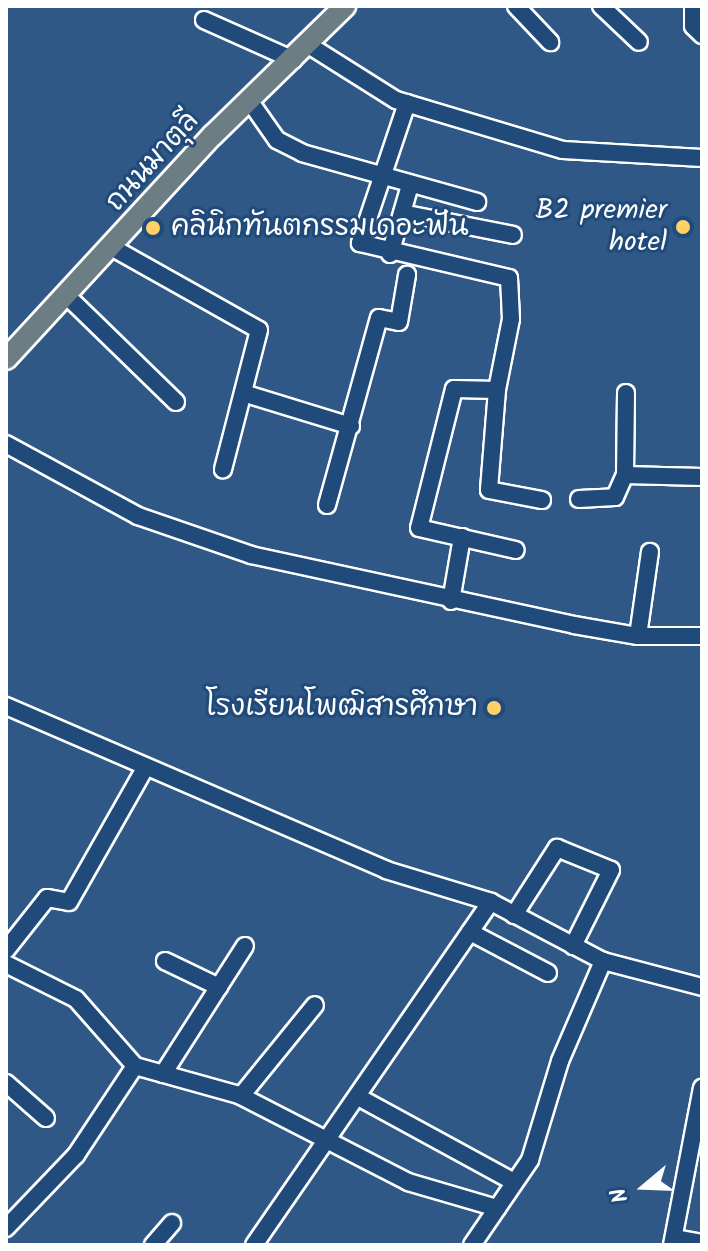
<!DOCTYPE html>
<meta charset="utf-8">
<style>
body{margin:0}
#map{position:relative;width:708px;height:1251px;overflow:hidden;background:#305887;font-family:Kalam,"Playpen Sans Thai",sans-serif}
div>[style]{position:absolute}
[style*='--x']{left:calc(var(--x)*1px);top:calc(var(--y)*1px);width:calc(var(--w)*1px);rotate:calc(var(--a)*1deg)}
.roads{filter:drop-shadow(2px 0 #fff) drop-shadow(-2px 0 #fff) drop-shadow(0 2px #fff) drop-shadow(0 -2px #fff)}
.minor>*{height:16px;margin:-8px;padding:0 8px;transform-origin:8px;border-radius:8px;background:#1f4a7a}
.major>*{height:20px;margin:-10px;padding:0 10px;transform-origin:10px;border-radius:10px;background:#6c7e84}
.dots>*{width:22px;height:22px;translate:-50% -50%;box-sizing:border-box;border:4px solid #1f4a7a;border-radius:50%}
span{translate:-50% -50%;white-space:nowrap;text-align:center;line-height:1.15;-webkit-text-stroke:6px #1f4a7a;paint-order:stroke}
.street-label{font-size:28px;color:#fff}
.poi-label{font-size:28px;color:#fff}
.right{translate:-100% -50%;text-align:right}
.left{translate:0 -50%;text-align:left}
.frame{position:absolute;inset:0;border:8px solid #fff;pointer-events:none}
.north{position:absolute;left:604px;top:1147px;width:80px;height:80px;-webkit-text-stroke:6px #1f4a7a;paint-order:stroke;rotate:251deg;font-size:22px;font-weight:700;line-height:32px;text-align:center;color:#fff}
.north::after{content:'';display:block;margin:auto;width:28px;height:36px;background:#fff;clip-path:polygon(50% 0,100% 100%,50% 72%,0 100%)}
</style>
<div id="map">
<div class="roads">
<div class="minor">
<div style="--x:516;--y:6;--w:50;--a:46.6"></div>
<div style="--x:601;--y:6;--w:52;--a:43.5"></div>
<div style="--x:693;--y:6;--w:20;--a:90"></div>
<div style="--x:693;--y:26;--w:13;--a:45"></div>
<div style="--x:204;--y:20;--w:98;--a:24"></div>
<div style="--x:307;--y:44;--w:105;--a:32.2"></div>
<div style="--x:396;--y:100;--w:174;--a:16.7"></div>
<div style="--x:563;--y:150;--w:139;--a:3.3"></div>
<div style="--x:251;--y:103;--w:45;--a:54.9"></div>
<div style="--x:277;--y:140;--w:28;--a:27"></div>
<div style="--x:302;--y:153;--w:182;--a:15.6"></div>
<div style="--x:407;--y:103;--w:148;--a:108.6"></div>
<div style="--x:360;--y:243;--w:153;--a:13.2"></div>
<div style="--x:509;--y:278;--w:41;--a:87.2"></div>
<div style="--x:511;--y:319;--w:72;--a:101.2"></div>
<div style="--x:497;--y:390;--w:100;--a:94.6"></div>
<div style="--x:489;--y:490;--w:54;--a:10.7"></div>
<div style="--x:402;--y:213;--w:113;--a:11.2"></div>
<div style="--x:113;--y:248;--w:167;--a:29.3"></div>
<div style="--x:259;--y:330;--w:144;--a:104.5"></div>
<div style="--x:390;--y:254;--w:72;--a:-73.8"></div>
<div style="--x:67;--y:296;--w:152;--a:44.2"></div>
<div style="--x:497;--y:390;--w:43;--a:-178.7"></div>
<div style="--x:454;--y:389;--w:143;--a:104.1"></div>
<div style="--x:419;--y:528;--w:99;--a:12.8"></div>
<div style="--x:243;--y:393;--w:113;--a:17"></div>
<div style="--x:6;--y:444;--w:150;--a:28.6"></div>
<div style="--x:138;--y:516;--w:120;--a:19"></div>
<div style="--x:251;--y:555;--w:330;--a:12.2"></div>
<div style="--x:574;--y:625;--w:65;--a:9.8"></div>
<div style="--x:638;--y:636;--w:64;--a:0"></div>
<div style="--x:625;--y:475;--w:82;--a:-89.3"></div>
<div style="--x:579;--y:499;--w:36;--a:-3"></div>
<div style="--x:615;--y:497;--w:24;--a:-66"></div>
<div style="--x:625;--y:475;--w:77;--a:1.5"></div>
<div style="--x:327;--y:505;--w:194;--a:-74.5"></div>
<div style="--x:379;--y:318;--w:20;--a:11"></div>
<div style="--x:399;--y:322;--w:48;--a:-80.3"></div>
<div style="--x:451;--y:601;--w:65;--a:-80.2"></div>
<div style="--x:638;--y:636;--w:85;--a:-81.9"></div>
<div style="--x:6;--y:706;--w:414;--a:23.3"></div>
<div style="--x:386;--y:870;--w:110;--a:16.9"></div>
<div style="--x:491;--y:902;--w:127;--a:27.8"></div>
<div style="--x:603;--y:961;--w:102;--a:14.7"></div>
<div style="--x:514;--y:915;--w:80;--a:-57.3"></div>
<div style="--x:557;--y:848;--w:58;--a:22.2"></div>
<div style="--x:611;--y:870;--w:85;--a:116.6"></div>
<div style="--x:470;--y:932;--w:88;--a:27.7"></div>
<div style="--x:6;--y:950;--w:66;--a:-51.7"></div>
<div style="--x:47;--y:898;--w:22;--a:10"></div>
<div style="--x:69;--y:902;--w:152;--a:-60.4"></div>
<div style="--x:165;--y:961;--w:60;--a:25.7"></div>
<div style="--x:6;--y:964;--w:78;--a:26.6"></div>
<div style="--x:76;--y:999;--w:89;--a:48.6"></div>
<div style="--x:135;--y:1066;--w:108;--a:15.6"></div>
<div style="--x:239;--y:1095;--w:190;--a:27.2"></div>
<div style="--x:408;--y:1182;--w:93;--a:16.3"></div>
<div style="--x:163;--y:1074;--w:152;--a:-57.4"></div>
<div style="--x:6;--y:1083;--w:53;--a:41.2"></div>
<div style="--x:241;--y:1096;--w:117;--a:-50.9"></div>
<div style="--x:360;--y:1098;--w:175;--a:28.6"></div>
<div style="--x:6;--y:1228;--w:101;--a:-46.2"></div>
<div style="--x:76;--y:1155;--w:107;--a:-56.5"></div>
<div style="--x:674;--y:1238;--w:28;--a:10"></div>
<div style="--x:153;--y:1245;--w:29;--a:-49"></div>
<div style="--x:254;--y:1245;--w:417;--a:-55.4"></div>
<div style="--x:472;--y:1245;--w:103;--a:-55.7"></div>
<div style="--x:530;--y:1160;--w:103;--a:-73.1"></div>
<div style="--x:560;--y:1061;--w:109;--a:-66.7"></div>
<div style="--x:672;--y:1245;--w:160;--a:-79.2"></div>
</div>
<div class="major">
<div style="--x:6;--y:359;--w:305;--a:-47.3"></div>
<div style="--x:213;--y:135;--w:185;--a:-44.3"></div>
</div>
</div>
<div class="dots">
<div style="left:683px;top:227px;background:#ffd166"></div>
<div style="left:153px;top:228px;background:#ffd166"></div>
<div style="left:494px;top:708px;background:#ffd166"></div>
</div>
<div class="street-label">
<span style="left:153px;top:162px;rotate:-48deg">ถนนมาตุลี</span>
</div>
<div class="poi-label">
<span class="right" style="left:667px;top:227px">B2 premier<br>hotel</span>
<span class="left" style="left:171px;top:228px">คลินิกทันตกรรมเดอะฟัน</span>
<span class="right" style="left:478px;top:708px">โรงเรียนโพฒิสารศึกษา</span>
</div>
<div class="frame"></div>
<div class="north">N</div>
</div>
